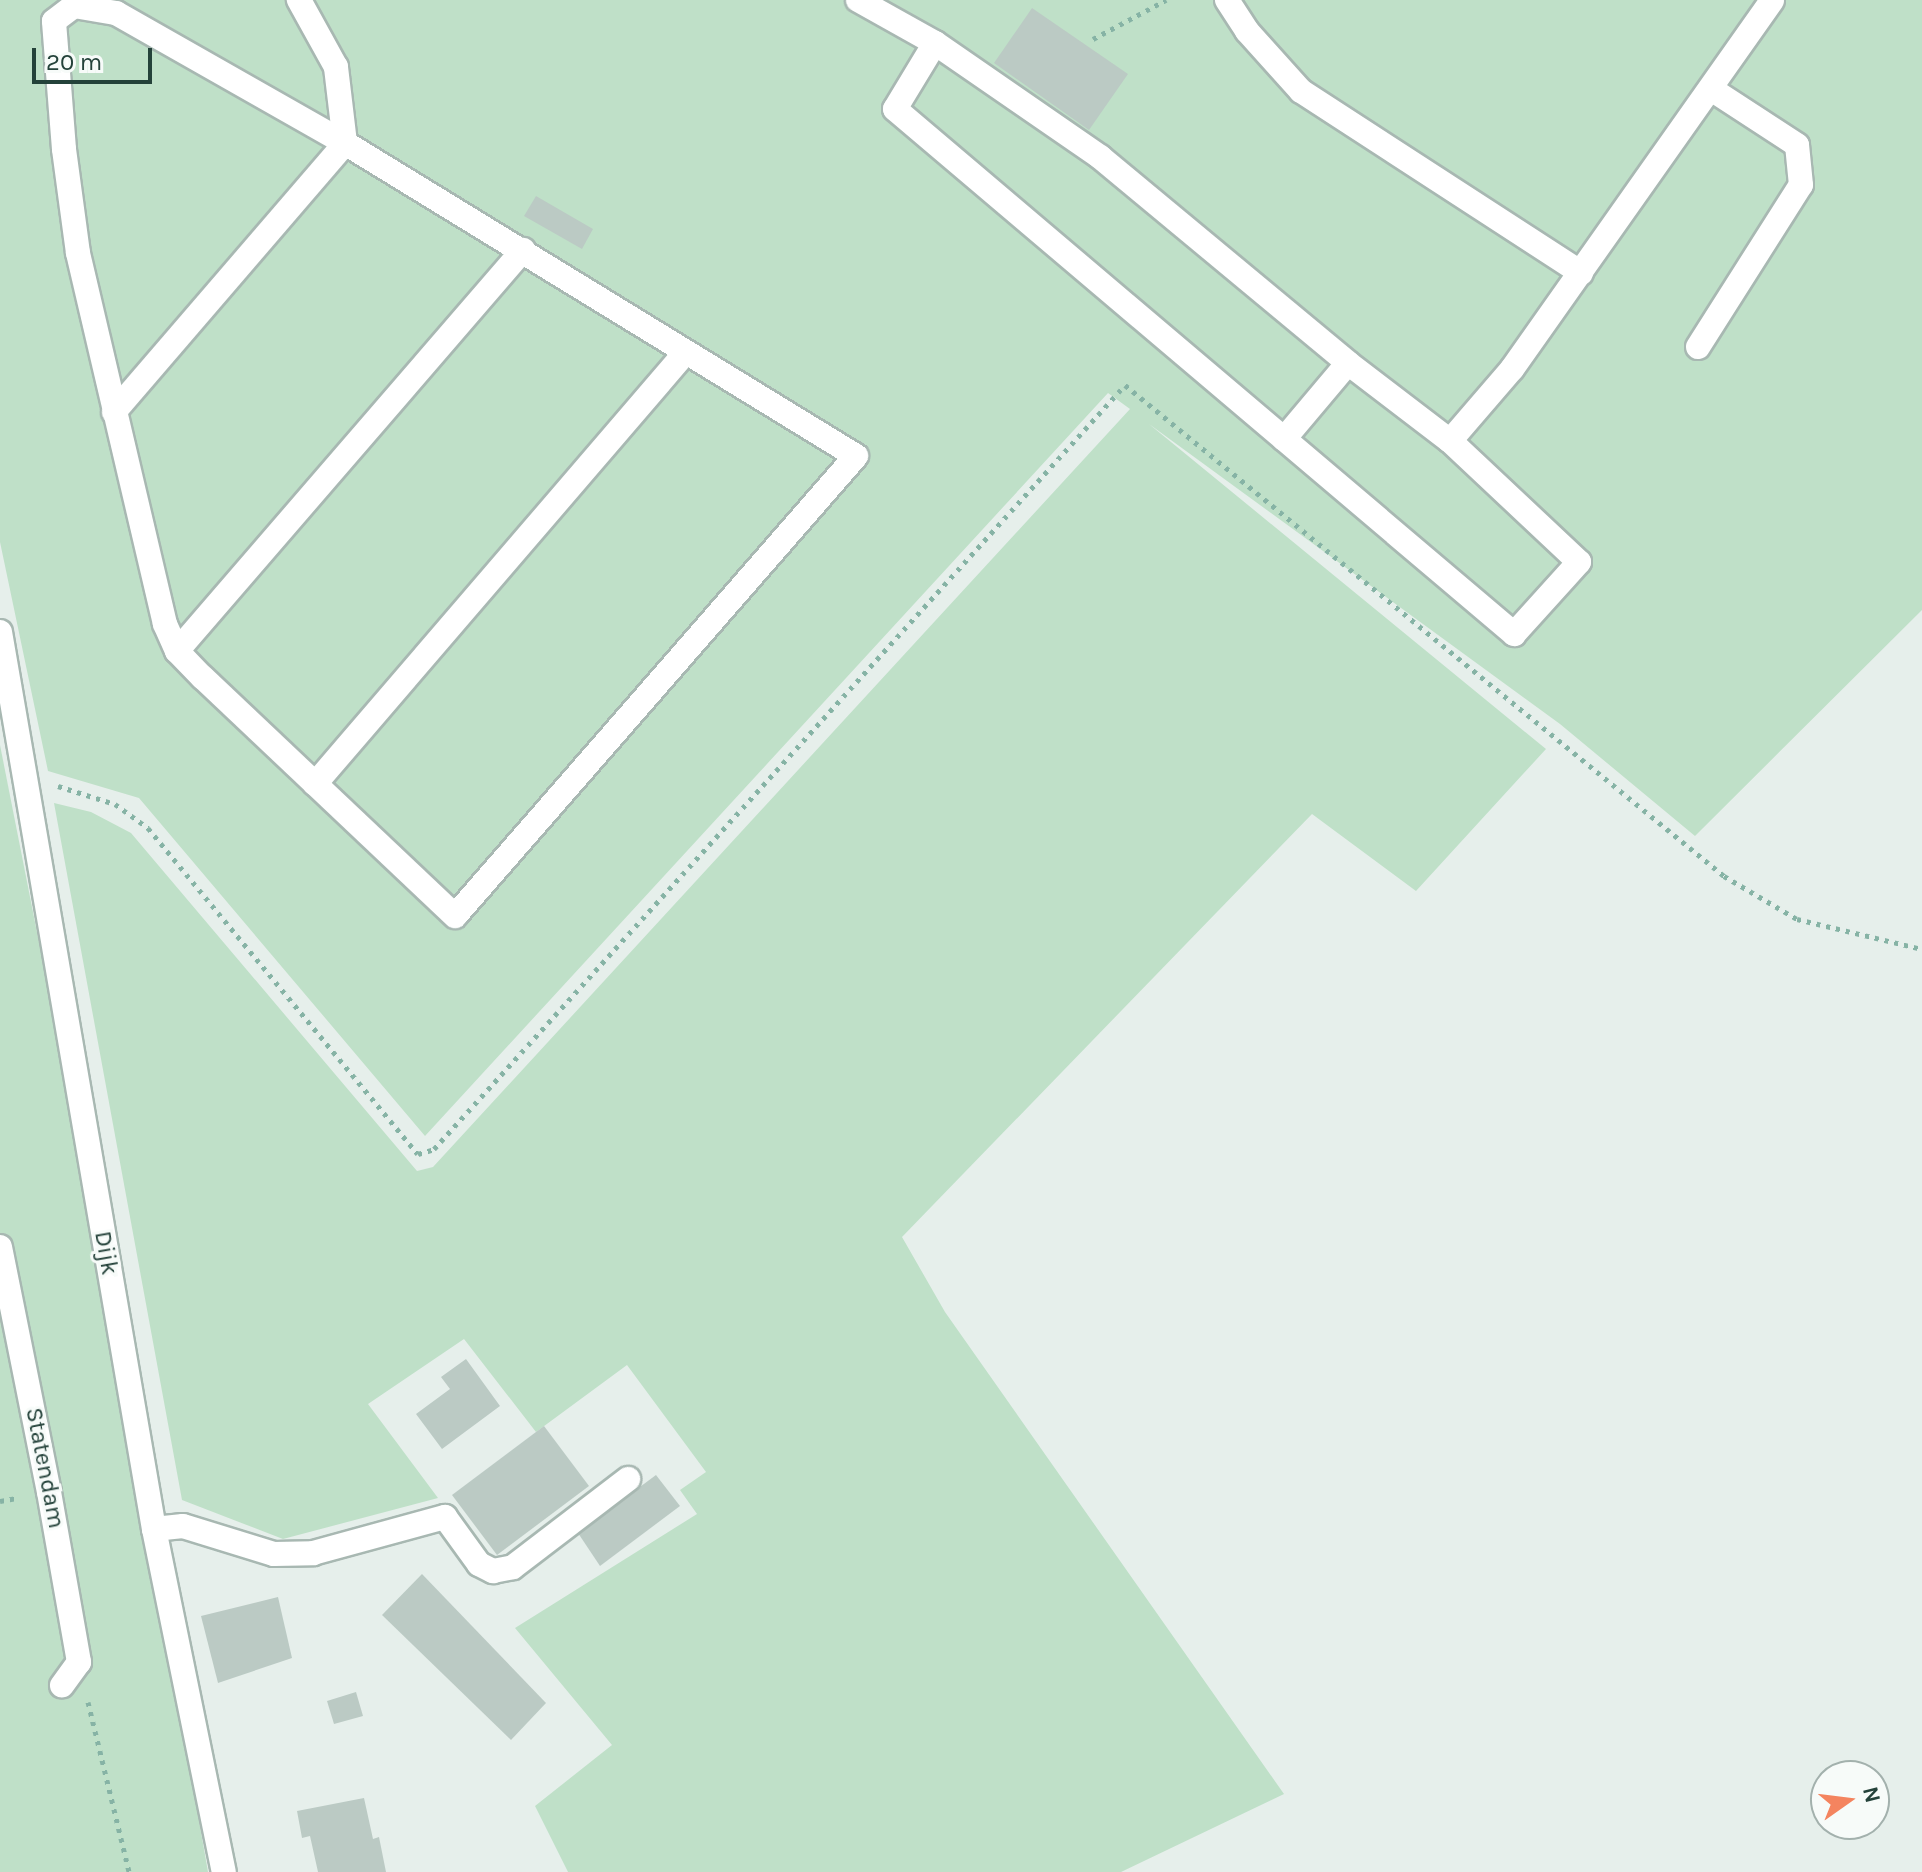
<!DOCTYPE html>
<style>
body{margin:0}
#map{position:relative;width:1922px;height:1872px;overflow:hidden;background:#e6efeb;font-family:Karla,sans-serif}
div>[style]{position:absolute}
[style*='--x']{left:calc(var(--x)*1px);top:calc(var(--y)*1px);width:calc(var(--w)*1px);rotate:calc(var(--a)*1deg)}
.green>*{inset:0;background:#bfe0c8}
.building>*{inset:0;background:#bbcac4}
.path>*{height:5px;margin-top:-2.5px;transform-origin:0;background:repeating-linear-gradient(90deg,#86b3a5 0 4px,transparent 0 10px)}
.roads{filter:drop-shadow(2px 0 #a8b8b2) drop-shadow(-2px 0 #a8b8b2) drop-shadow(0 2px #a8b8b2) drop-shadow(0 -2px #a8b8b2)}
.minor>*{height:24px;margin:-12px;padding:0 12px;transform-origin:12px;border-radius:12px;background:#fff}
span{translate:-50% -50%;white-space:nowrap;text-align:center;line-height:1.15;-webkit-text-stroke:6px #f7fbf9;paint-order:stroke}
.street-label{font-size:24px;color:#24423a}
.north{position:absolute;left:1810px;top:1760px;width:80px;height:80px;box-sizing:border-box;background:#f7fbf9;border:2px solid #a3b1ad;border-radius:50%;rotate:76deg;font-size:22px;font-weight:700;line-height:32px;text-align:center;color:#24423a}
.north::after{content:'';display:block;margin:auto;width:28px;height:36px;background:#f4845f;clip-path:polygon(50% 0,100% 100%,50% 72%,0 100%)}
.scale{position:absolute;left:32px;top:48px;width:120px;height:36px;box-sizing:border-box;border:4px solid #24423a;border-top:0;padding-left:10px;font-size:24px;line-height:28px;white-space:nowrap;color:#24423a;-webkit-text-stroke:6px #f7fbf9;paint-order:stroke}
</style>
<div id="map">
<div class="green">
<div style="clip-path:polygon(0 0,1922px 0,1922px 610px,1695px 836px,1560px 724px,1149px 424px,1546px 749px,1416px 891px,1312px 814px,902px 1237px,945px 1312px,1284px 1794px,1121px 1872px,568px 1872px,535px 1806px,612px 1745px,515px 1628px,697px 1514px,680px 1490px,706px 1472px,627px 1365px,536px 1432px,464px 1339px,368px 1404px,438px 1498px,283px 1539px,182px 1500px,54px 803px,91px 812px,131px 833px,417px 1171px,433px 1167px,1130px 409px,1108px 393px,425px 1136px,139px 798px,48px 771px,0 542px)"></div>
<div style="clip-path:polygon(0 745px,96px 1231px,208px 1872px,0 1872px)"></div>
</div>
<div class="building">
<div style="clip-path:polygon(1032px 8px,1128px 74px,1089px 130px,994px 63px)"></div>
<div style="clip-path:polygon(536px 196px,593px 229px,582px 249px,524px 216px)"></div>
<div style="clip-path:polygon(466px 1359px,500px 1406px,442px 1449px,416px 1414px,450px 1389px,441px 1377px)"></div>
<div style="clip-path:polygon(544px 1426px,589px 1486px,497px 1555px,452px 1495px)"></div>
<div style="clip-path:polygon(656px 1475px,680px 1506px,600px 1566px,578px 1533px)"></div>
<div style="clip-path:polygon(422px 1574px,546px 1703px,511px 1740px,382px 1615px)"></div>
<div style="clip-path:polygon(278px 1597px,292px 1658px,218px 1683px,201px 1616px)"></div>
<div style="clip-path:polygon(356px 1692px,363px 1716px,334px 1724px,327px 1701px)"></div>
<div style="clip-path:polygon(364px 1798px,373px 1839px,379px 1837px,386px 1872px,318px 1872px,310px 1836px,302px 1838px,297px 1811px)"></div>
</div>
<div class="path">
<div style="--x:1093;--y:39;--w:83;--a:-28.1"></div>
<div style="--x:58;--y:786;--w:60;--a:17.5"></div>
<div style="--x:115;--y:804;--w:41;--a:36"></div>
<div style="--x:148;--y:828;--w:423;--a:50.4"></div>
<div style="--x:418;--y:1154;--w:17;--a:-17"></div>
<div style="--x:434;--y:1149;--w:1030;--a:-47.87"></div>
<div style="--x:1125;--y:385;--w:775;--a:39.34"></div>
<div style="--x:1724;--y:876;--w:85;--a:30.5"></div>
<div style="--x:1797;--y:919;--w:129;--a:13.5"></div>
<div style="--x:0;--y:1501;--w:17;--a:-10"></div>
<div style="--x:88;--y:1702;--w:175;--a:76.4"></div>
</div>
<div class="roads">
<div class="minor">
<div style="--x:858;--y:0;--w:88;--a:29.2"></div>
<div style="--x:935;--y:43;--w:201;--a:34.6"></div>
<div style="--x:1100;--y:157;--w:322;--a:39.7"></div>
<div style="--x:1348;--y:363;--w:128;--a:37.4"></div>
<div style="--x:1450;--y:441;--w:95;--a:-49.3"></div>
<div style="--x:1512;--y:369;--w:451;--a:-54.8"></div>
<div style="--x:1227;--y:0;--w:37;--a:57"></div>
<div style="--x:1247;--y:31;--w:81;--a:48"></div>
<div style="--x:1301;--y:91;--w:334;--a:33"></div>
<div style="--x:74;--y:6;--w:43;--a:9.5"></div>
<div style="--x:116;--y:13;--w:263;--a:29.6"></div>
<div style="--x:345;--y:143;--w:599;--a:31.49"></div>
<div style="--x:856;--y:456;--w:610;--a:131.08"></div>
<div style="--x:455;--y:916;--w:347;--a:-136.6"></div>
<div style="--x:203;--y:678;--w:37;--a:-134"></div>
<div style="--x:177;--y:651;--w:30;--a:-114"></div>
<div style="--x:165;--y:624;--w:381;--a:-103.2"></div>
<div style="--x:78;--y:253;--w:105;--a:-97.7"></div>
<div style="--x:64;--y:149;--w:128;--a:-94.5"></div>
<div style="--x:54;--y:21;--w:25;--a:-37"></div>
<div style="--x:935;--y:43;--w:77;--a:121.2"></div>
<div style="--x:895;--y:109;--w:812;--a:40.3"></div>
<div style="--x:1514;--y:634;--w:97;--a:-47.9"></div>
<div style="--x:1579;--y:562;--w:177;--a:-136.8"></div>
<div style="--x:1698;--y:347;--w:192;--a:-57.6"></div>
<div style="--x:1801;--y:185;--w:40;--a:-95.7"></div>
<div style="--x:1797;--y:145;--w:103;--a:-146.9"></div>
<div style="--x:114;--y:412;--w:355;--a:-49.3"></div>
<div style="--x:345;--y:143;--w:77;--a:-96.8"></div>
<div style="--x:336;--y:67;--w:77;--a:-118.9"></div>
<div style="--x:1284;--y:439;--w:99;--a:-49.9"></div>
<div style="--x:0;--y:632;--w:910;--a:80.26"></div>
<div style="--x:154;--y:1529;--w:350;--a:78.5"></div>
<div style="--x:177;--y:651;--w:530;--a:-49.21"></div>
<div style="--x:315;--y:784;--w:568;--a:-49.35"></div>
<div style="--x:0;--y:1247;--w:250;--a:78.7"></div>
<div style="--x:49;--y:1492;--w:173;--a:80"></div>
<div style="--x:79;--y:1662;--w:29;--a:126"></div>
<div style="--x:154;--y:1529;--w:29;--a:-6"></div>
<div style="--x:183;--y:1526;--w:95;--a:17.1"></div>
<div style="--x:274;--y:1554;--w:39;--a:-1"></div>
<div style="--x:313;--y:1553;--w:137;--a:-15.3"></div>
<div style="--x:445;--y:1517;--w:58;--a:54.1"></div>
<div style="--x:479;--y:1564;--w:16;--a:27"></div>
<div style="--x:493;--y:1571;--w:20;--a:-11"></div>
<div style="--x:513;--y:1567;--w:145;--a:-37.4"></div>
</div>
</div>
<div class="street-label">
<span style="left:106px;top:1253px;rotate:80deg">Dijk</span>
<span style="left:45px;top:1468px;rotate:79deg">Statendam</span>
</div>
<div class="north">N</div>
<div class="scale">20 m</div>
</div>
